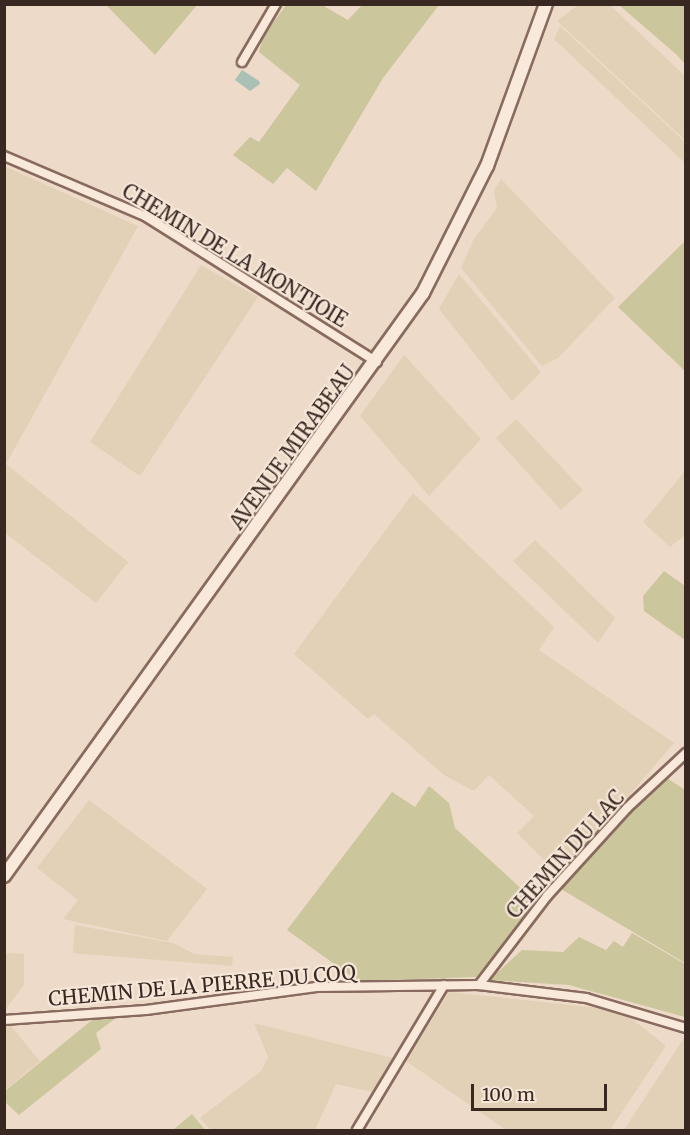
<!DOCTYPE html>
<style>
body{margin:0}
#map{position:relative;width:690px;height:1135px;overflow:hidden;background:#eddac8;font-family:Merriweather,serif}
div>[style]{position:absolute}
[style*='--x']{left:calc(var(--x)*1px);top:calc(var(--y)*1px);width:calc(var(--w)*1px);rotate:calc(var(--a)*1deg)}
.farmland>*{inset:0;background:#e2d1b6}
.green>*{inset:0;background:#cbc69c}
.water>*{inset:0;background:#a9c1b5}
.roads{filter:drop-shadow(2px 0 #886b5e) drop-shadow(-2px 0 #886b5e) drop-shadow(0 2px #886b5e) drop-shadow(0 -2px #886b5e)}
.street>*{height:8px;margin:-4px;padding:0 4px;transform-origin:4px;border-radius:4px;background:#f8e9db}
.secondary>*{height:12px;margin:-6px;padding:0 6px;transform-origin:6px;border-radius:6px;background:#f8e9db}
span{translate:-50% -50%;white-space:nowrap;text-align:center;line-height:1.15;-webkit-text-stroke:4.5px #f5e6d8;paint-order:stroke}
.street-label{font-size:20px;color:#392721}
.frame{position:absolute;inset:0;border:6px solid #392721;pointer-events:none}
.scale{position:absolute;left:471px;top:1084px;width:136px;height:27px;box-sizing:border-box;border:3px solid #392721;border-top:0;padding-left:8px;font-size:18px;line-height:21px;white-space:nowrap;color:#392721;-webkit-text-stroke:4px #f5e6d8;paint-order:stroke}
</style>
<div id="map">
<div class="farmland">
<div style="clip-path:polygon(578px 5px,610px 5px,685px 76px,685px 140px,557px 21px)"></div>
<div style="clip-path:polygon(560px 26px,685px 142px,685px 163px,554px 39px)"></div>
<div style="clip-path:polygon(4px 166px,138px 226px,6px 464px,128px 562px,96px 603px,5px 533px)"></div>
<div style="clip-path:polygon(501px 179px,615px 298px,558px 358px,542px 366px,461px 268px,474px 239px,497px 208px,494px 191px)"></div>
<div style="clip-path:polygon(201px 265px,258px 297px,140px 476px,90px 442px)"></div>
<div style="clip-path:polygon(459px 274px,541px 372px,512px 401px,439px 309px)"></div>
<div style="clip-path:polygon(404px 355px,481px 439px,429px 496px,360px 416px)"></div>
<div style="clip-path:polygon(516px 419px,583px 490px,561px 510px,496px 438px)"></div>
<div style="clip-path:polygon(685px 471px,685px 535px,670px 547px,643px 522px)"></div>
<div style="clip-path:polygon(413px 493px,554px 627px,539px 650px,674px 743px,560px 876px,517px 833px,534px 816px,489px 775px,474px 791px,444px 775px,374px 714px,368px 719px,294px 654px)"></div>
<div style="clip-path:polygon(535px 540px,615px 618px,598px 643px,513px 561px)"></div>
<div style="clip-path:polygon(89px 800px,207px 889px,167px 941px,63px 919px,78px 900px,37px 868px)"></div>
<div style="clip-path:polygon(75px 925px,173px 943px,195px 954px,233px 957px,232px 966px,73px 953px)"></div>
<div style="clip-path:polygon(5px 953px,24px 954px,24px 985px,5px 1010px)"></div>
<div style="clip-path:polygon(449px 992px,598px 1008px,632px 1019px,666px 1046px,610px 1130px,506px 1130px,406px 1061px)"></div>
<div style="clip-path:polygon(254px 1023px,393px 1058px,373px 1092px,336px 1084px,315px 1130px,211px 1130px,200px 1118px,261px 1071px,268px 1057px)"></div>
<div style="clip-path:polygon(9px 1024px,40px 1061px,5px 1090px,5px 1025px)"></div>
<div style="clip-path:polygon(685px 1037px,685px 1130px,624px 1130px,684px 1038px)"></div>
</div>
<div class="green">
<div style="clip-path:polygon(287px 4px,322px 5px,348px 20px,362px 5px,439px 5px,383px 78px,316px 191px,287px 168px,273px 184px,233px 155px,250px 137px,259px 142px,300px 85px,259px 52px,263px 36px)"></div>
<div style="clip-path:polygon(106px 5px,197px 5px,155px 55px)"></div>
<div style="clip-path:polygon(619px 5px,685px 5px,685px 64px,677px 55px)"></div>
<div style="clip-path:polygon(685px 241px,685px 371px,618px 307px)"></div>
<div style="clip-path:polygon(664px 571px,685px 586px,685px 640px,644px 611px,643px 596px)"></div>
<div style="clip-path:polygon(664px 776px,685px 790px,685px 963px,561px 889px)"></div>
<div style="clip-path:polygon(429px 786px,449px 803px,455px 828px,537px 903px,476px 977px,358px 981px,287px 930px,392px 792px,415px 807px)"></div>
<div style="clip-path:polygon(632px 933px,685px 964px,685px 1017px,569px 985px,489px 980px,522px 950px,563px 952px,579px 937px,606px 950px,614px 941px,623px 947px)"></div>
<div style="clip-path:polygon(121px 1014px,96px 1033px,101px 1049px,19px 1115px,5px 1102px,5px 1091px,97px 1016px)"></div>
<div style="clip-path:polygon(192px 1114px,205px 1130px,173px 1130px)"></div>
</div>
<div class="water">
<div style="clip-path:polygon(242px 70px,259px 81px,260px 84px,250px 91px,235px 80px)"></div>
</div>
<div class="roads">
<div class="street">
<div style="--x:242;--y:62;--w:67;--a:-59.6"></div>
<div style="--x:4;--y:156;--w:153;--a:23.1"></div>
<div style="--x:145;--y:216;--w:274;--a:32.2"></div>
<div style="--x:479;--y:985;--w:112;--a:-52.6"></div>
<div style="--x:547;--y:896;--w:119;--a:-47.7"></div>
<div style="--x:627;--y:808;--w:81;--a:-43"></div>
<div style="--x:4;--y:1020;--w:142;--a:-4"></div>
<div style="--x:146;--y:1010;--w:172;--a:-7.7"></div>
<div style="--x:316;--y:987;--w:163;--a:-0.7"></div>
<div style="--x:479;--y:985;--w:108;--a:6.9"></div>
<div style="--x:586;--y:998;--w:104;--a:16.7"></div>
<div style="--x:357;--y:1130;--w:169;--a:-59"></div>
</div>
<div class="secondary">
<div style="--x:4;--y:876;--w:718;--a:-54.3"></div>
<div style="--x:423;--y:293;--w:142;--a:-63.3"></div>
<div style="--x:487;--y:166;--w:172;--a:-70"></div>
</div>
</div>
<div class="street-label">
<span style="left:235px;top:255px;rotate:31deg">CHEMIN DE LA MONTJOIE</span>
<span style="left:292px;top:447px;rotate:-54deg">AVENUE MIRABEAU</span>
<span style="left:565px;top:854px;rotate:-48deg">CHEMIN DU LAC</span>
<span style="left:202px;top:985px;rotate:-5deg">CHEMIN DE LA PIERRE DU COQ</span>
</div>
<div class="frame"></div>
<div class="scale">100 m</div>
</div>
